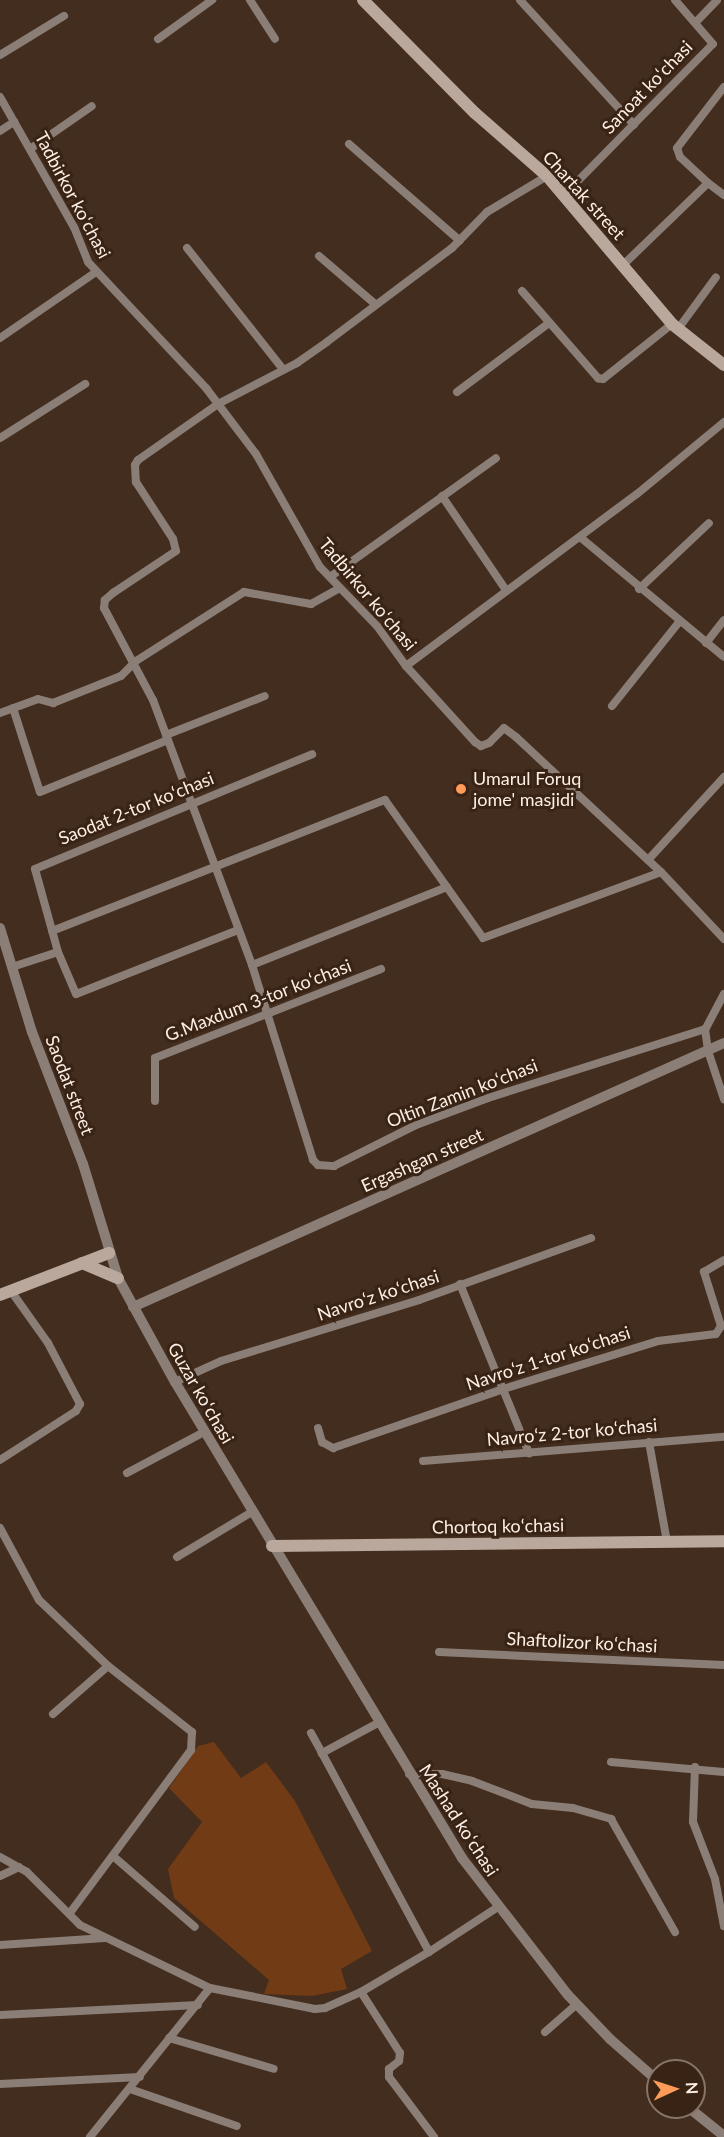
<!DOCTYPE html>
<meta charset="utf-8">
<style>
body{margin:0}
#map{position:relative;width:724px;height:2137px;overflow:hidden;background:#432d1f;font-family:Lato,sans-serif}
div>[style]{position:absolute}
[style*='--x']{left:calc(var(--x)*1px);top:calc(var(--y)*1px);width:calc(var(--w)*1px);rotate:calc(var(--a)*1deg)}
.green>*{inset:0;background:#703b15}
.minor>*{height:8px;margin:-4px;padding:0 4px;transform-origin:4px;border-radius:4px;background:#8a7e77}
.tertiary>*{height:10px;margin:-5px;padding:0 5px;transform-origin:5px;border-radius:5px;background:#8a7e77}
.secondary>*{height:12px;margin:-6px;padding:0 6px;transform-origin:6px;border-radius:6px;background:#bba89d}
.dots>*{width:16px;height:16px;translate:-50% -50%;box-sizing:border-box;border:3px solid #392315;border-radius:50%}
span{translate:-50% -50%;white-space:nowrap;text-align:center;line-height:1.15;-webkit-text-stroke:6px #392315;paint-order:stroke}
.street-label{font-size:18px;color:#fdeee5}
.poi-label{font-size:18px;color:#fdeee5}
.left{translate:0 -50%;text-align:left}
.north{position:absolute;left:646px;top:2059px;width:60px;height:60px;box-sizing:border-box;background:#392315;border:2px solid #877468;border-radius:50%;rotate:87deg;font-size:16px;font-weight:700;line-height:24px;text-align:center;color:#fdeee5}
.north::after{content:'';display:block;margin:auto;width:21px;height:27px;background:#fe9b58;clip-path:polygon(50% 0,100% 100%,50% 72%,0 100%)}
</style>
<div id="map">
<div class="green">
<div style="clip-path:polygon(214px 1742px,241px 1778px,266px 1762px,295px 1801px,372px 1951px,341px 1969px,347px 1989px,312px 1996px,264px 1994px,269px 1980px,174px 1898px,168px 1869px,202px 1822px,169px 1788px,198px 1746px)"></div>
</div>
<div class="minor">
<div style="--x:250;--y:0;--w:46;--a:57.3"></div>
<div style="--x:520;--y:0;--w:169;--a:47.6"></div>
<div style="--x:696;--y:22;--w:30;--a:-46"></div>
<div style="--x:158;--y:39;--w:67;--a:-35.8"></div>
<div style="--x:0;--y:55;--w:75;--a:-31.4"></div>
<div style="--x:0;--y:97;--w:150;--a:60.4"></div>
<div style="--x:74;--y:227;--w:38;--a:68"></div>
<div style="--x:88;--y:262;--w:173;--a:46.9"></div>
<div style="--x:206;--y:388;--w:83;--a:52.9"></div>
<div style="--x:256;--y:454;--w:130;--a:60.5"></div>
<div style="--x:320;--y:567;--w:82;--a:46"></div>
<div style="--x:377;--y:626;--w:49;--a:54.1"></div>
<div style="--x:406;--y:666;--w:103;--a:47.8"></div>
<div style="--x:475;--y:742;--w:7;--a:34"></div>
<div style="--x:481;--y:746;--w:9;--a:-21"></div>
<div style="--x:489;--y:743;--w:21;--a:-45"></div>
<div style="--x:504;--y:728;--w:15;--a:37"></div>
<div style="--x:516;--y:737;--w:198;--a:43"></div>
<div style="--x:661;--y:872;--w:92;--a:46.8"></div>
<div style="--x:0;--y:131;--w:17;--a:-33"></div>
<div style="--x:349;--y:144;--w:147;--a:41.1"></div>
<div style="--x:30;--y:149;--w:75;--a:-34.7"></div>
<div style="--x:547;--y:176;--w:70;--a:149"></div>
<div style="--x:487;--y:212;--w:50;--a:134.2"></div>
<div style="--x:452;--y:248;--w:156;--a:143.1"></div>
<div style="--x:327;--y:342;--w:37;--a:145"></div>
<div style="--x:297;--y:363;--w:89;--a:152.6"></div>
<div style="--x:218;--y:404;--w:98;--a:145"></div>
<div style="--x:138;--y:460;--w:6;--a:121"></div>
<div style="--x:135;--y:465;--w:17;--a:87"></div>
<div style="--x:136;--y:482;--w:68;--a:57"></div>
<div style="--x:173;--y:539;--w:12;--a:76"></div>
<div style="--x:176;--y:551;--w:76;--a:146.3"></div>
<div style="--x:113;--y:593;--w:11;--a:139"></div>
<div style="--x:105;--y:600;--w:8;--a:97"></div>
<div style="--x:104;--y:608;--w:104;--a:62"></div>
<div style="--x:153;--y:700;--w:283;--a:69.5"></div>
<div style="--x:252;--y:965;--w:204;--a:72.6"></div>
<div style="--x:313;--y:1160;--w:7;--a:45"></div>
<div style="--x:318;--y:1165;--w:16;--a:4"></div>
<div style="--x:334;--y:1166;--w:92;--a:-26.6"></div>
<div style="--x:416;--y:1125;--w:77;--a:-20.6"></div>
<div style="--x:488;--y:1098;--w:228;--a:-17.6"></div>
<div style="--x:708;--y:183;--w:38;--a:-137"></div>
<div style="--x:680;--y:157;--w:9;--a:-108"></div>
<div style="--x:677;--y:148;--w:77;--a:-52.4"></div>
<div style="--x:564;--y:195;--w:212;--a:-45.4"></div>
<div style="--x:713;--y:44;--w:58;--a:-130.8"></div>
<div style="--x:187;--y:248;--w:153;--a:51.6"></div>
<div style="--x:319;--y:256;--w:74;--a:40.6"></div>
<div style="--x:623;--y:265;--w:118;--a:-44"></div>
<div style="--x:708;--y:183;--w:20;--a:37"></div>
<div style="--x:522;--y:291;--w:116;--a:48.9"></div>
<div style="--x:598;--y:378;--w:5;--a:11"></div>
<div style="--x:603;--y:379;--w:88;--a:-38.6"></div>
<div style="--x:678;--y:329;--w:64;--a:-53.8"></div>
<div style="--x:0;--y:338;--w:116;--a:-34.5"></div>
<div style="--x:457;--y:392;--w:115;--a:-36.9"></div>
<div style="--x:0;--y:438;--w:101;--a:-32.4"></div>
<div style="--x:442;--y:496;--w:114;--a:55.8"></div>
<div style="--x:580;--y:537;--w:187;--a:39.8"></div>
<div style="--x:330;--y:577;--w:204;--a:-35.6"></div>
<div style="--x:639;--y:589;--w:96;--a:-43.3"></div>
<div style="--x:706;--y:643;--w:29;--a:-52"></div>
<div style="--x:406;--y:666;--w:288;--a:-36.7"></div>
<div style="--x:637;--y:494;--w:113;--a:-39.6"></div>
<div style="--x:612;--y:706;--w:107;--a:-51.4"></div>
<div style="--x:13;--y:708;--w:88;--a:72.2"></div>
<div style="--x:40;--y:792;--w:138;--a:-22.1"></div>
<div style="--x:0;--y:713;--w:40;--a:-20.2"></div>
<div style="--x:38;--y:699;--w:16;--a:15"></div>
<div style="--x:53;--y:703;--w:73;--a:-21.7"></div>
<div style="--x:121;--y:676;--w:21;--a:-45"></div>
<div style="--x:136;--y:661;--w:128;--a:-32.6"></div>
<div style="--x:244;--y:592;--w:68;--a:10.2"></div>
<div style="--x:311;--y:604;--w:33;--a:-29"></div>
<div style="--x:166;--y:735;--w:106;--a:-21.5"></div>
<div style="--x:648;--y:860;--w:113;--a:-47.5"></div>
<div style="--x:238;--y:930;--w:174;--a:158.4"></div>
<div style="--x:76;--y:994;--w:46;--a:-113.2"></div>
<div style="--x:58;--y:952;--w:86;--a:-105.5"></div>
<div style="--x:35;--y:869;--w:300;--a:-22.5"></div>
<div style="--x:52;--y:931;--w:358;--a:-21.5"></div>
<div style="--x:385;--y:800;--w:169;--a:54.6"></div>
<div style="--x:483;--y:938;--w:190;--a:-20.3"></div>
<div style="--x:252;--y:965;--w:210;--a:-21.8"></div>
<div style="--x:12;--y:967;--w:48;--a:-18.1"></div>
<div style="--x:724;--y:994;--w:40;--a:118"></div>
<div style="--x:705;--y:1029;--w:22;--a:82"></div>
<div style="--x:708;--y:1051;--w:51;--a:71.6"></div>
<div style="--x:155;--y:1101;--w:43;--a:-90"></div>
<div style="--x:155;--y:1058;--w:243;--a:-21.5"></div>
<div style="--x:460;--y:1284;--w:183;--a:67.8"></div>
<div style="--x:175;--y:1382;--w:51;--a:-24.5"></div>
<div style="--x:221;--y:1361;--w:207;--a:-17.1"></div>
<div style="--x:419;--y:1300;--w:183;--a:-19.8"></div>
<div style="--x:318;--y:1428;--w:15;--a:74"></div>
<div style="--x:322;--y:1442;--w:13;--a:29"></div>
<div style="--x:333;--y:1448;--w:180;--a:-19.1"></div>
<div style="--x:503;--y:1389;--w:162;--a:-17.2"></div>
<div style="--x:658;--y:1341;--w:58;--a:-6.9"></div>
<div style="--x:716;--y:1334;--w:9;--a:-58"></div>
<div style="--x:721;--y:1326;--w:57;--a:-107.5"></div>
<div style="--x:704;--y:1272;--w:23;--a:-31"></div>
<div style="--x:649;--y:1442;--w:102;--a:79.8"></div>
<div style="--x:0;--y:1460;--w:90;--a:-32.8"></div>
<div style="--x:76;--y:1411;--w:8;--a:-60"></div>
<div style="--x:80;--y:1404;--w:69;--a:-117.7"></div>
<div style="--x:48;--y:1343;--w:64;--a:-125.4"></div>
<div style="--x:423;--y:1461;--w:302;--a:-4.6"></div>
<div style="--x:127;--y:1473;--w:87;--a:-28"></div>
<div style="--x:0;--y:1528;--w:82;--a:61.6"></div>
<div style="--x:39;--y:1600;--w:95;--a:43.7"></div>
<div style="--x:108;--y:1666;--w:107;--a:38.2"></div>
<div style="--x:192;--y:1732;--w:18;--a:93"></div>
<div style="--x:191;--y:1750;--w:203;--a:126.6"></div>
<div style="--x:177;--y:1557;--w:87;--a:-31"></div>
<div style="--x:439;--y:1652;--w:285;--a:2.6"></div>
<div style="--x:53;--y:1714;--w:73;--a:-41.1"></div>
<div style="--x:378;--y:1723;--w:64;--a:151.8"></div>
<div style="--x:322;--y:1753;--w:226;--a:61.7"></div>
<div style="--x:429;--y:1952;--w:82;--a:-33.1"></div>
<div style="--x:311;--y:1733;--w:23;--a:61"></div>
<div style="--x:611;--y:1762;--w:113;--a:5.1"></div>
<div style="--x:695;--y:1767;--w:55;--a:92.1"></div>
<div style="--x:693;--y:1822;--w:61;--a:68.9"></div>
<div style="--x:715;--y:1879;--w:48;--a:79.2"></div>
<div style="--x:409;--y:1774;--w:33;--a:0"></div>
<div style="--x:442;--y:1774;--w:31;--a:13"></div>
<div style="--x:472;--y:1781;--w:64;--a:21"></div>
<div style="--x:532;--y:1804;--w:41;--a:5.6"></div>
<div style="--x:573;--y:1808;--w:40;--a:16"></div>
<div style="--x:611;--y:1819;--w:130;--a:60.5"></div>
<div style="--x:113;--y:1856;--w:108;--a:40.9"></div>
<div style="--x:0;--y:1857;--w:31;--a:29"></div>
<div style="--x:27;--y:1872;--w:75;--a:45"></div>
<div style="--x:80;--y:1925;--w:144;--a:25.9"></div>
<div style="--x:210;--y:1988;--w:107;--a:11.3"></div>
<div style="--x:315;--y:2009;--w:10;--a:-6"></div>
<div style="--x:325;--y:2008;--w:39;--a:-24"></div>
<div style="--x:361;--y:1992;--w:79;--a:-30.5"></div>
<div style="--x:0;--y:1876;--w:21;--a:-25"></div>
<div style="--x:0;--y:1945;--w:105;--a:-3.8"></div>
<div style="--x:361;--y:1992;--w:72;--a:57.4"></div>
<div style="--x:400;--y:2053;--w:8;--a:97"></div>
<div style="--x:399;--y:2061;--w:13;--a:141"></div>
<div style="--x:389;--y:2069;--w:8;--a:90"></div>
<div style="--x:389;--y:2077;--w:75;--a:53.1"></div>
<div style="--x:0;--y:2015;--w:198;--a:-2.9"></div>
<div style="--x:545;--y:2032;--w:43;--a:-41.2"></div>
<div style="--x:169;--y:2038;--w:109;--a:16.4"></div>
<div style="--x:0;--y:2084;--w:140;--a:-2.9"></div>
<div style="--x:130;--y:2089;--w:113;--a:19.1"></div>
<div style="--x:90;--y:2137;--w:191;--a:-51.2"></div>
</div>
<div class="tertiary">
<div style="--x:0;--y:928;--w:109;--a:72.9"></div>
<div style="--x:32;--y:1032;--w:142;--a:68.9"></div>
<div style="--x:83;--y:1164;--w:119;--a:72.9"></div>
<div style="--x:118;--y:1278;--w:119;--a:61.3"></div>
<div style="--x:175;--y:1382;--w:556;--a:58.91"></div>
<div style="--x:462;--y:1858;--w:173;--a:52.3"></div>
<div style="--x:568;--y:1995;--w:61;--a:46.3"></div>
<div style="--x:610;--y:2039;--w:64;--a:41.2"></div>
<div style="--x:133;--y:1307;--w:647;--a:-24.07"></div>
<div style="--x:688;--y:2107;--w:46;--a:38.9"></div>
</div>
<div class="secondary">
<div style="--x:363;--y:0;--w:159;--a:45.3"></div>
<div style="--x:475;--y:113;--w:96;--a:41.2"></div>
<div style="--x:547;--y:176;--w:194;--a:49.8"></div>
<div style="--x:672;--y:324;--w:66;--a:38.3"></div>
<div style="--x:82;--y:1263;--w:39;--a:23"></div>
<div style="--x:0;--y:1295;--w:117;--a:-21.1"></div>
<div style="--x:272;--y:1546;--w:452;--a:-0.6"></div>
</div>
<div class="dots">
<div style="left:461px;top:789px;background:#fe9b58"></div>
</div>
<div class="street-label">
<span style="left:647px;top:87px;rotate:-46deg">Sanoat koʻchasi</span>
<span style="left:73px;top:195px;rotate:62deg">Tadbirkor koʻchasi</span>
<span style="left:584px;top:195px;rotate:48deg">Chartak street</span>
<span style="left:368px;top:594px;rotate:50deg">Tadbirkor koʻchasi</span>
<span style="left:136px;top:808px;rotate:-22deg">Saodat 2-tor koʻchasi</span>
<span style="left:258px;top:1000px;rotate:-21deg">G.Maxdum 3-tor koʻchasi</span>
<span style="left:70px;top:1085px;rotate:69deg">Saodat street</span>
<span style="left:462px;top:1093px;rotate:-21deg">Oltin Zamin koʻchasi</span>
<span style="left:422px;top:1160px;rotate:-24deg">Ergashgan street</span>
<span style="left:378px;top:1295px;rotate:-18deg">Navroʻz koʻchasi</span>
<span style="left:548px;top:1358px;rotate:-18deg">Navroʻz 1-tor koʻchasi</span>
<span style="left:201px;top:1393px;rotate:60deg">Guzar koʻchasi</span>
<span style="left:572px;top:1432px;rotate:-5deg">Navroʻz 2-tor koʻchasi</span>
<span style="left:498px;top:1526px;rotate:-1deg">Chortoq koʻchasi</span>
<span style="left:582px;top:1642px;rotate:3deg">Shaftolizor koʻchasi</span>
<span style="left:459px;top:1820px;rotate:57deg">Mashad koʻchasi</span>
</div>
<div class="poi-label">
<span class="left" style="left:473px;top:789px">Umarul Foruq<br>jome' masjidi</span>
</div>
<div class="north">N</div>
</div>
